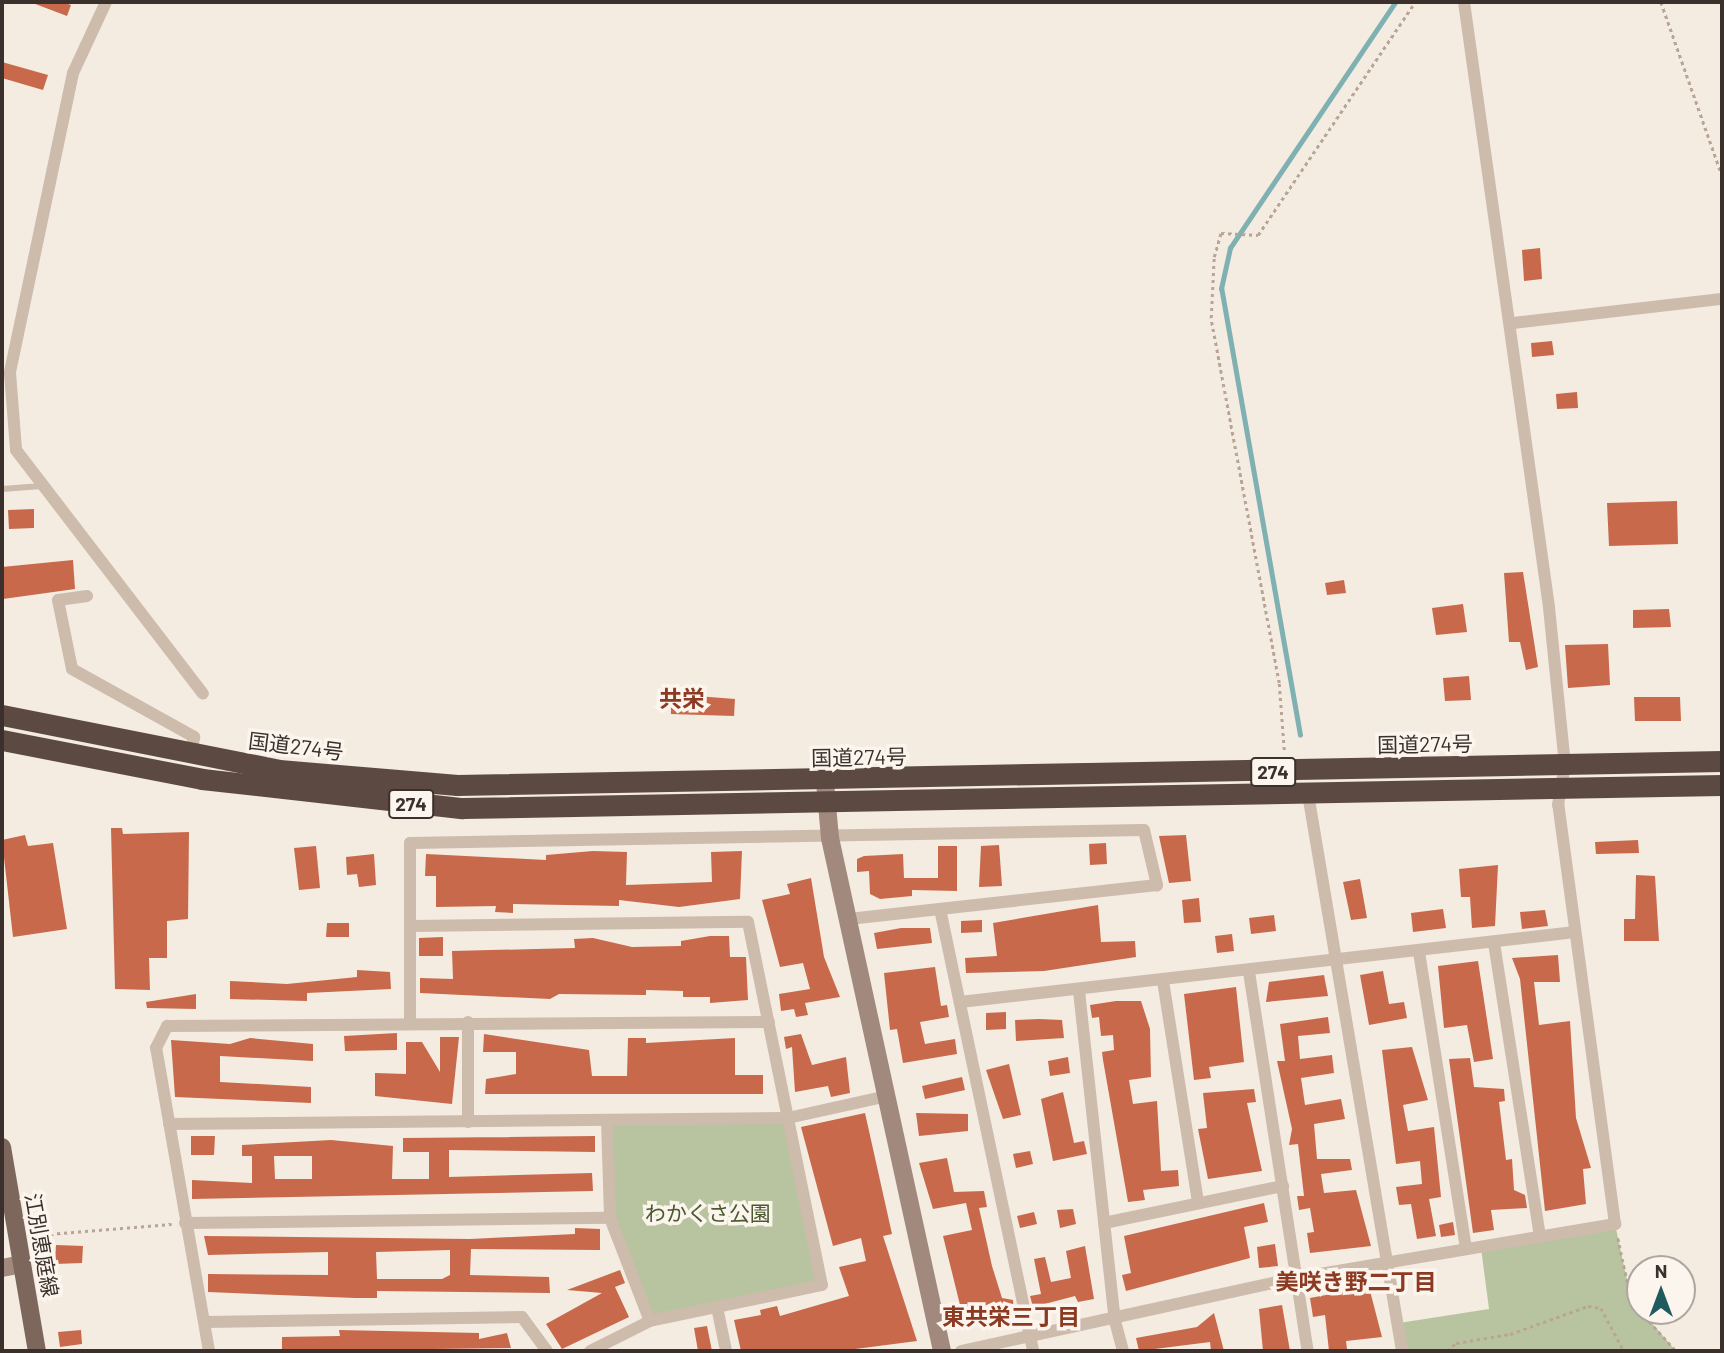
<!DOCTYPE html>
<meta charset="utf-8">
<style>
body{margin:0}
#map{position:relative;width:1724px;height:1353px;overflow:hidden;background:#f4ebe1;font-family:Barlow,"Noto Sans JP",sans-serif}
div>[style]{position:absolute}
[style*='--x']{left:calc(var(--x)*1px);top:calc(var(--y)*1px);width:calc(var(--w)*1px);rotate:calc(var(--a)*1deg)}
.green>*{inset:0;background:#b8c4a0}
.stream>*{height:4.5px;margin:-2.25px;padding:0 2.25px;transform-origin:2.25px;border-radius:2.25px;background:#7fb0b2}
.building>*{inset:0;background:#c8694b}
.path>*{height:2.5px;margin-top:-1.25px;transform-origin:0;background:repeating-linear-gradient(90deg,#b9a596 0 3.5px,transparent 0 7px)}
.lane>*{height:6px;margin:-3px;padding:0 3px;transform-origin:3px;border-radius:3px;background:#cdbbac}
.street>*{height:12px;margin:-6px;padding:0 6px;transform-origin:6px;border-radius:6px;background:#cdbbac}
.secondary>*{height:18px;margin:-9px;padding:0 9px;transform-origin:9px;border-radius:9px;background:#a18a7d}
.primary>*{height:18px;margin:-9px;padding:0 9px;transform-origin:9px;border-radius:9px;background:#7d675c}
.highway>*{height:21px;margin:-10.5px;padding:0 10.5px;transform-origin:10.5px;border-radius:10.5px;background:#5c4a42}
span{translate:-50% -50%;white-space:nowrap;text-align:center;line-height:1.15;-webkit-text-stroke:7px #fbf5ee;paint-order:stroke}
.shield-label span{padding:2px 5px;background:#fbf5ee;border:2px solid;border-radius:5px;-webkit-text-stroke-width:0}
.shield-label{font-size:19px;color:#3b302b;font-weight:700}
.street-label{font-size:21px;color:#3b302b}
.park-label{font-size:21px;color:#4a5a2e}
.neighbourhood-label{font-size:23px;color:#8c3b22;font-weight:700}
.frame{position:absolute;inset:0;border:4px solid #3b302b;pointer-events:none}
.north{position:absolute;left:1626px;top:1255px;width:70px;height:70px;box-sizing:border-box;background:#fbf5ee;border:2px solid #aea6a0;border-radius:50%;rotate:0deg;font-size:19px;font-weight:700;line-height:28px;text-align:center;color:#3b302b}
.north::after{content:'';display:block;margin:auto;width:24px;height:32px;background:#1f5a5e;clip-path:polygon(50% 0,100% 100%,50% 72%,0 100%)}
</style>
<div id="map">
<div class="green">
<div style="clip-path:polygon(788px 1118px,822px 1285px,650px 1321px,610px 1218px,607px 1120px)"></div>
<div style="clip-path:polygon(1615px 1224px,1631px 1299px,1676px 1351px,1402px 1351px,1399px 1323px,1489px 1309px,1481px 1248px)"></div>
</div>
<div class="stream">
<div style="--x:1300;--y:735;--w:453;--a:-100"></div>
<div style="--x:1221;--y:289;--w:42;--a:-77.6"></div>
<div style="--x:1230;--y:248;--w:296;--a:-56.1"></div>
</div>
<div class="building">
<div style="clip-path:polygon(30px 2px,62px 2px,71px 5px,67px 16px)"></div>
<div style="clip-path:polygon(2px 62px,48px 75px,43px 90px,2px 78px)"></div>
<div style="clip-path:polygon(1540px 248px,1542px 279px,1524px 281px,1522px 250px)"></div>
<div style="clip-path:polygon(1552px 341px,1554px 355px,1532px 357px,1531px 343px)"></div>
<div style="clip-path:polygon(1577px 392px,1578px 408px,1557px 409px,1556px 394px)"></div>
<div style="clip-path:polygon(1677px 501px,1678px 544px,1609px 546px,1607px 503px)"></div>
<div style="clip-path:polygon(34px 509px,34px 528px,9px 529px,8px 510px)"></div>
<div style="clip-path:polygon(73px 560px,75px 589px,3px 599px,2px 567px)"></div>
<div style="clip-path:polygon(1523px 572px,1538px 667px,1526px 670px,1520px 642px,1509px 642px,1504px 573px)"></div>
<div style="clip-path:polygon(1344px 580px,1346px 593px,1327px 595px,1325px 583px)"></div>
<div style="clip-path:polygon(1463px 604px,1467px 632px,1436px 635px,1432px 608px)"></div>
<div style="clip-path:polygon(1669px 609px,1671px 627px,1633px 628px,1633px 610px)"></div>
<div style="clip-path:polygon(1608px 644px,1610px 685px,1568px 688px,1565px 645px)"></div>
<div style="clip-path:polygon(1469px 676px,1471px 700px,1445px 701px,1443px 678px)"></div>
<div style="clip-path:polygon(671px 694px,735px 699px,734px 716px,671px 714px)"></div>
<div style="clip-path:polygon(1634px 697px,1680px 697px,1681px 721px,1635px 721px)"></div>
<div style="clip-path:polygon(111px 828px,122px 828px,123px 834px,189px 832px,188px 919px,167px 921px,167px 958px,149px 958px,150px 990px,115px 989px)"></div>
<div style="clip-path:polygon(25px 835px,28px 846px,53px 843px,67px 929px,13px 937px,2px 840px)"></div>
<div style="clip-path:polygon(1186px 835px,1191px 881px,1169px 883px,1159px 836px)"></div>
<div style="clip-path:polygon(1638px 840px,1639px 853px,1596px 854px,1595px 842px)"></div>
<div style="clip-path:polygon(1106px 843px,1107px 864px,1090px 865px,1089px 844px)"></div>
<div style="clip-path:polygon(999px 845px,1002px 886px,979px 887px,981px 846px)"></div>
<div style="clip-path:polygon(316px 846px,320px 888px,299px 890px,294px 848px)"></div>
<div style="clip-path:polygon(938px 846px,957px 846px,957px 891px,912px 890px,912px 896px,880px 899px,870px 894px,869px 871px,857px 872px,857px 859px,864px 856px,903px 854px,904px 878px,938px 878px)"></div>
<div style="clip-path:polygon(742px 851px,740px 899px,679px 907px,619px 900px,619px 906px,513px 904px,513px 913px,495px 912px,496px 906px,436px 907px,436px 876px,425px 876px,426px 854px,546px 860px,546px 855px,593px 851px,627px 852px,626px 885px,712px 882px,711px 852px)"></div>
<div style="clip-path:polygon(374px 854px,376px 885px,359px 887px,357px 874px,347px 875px,346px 857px)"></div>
<div style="clip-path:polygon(1498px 865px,1495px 926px,1472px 928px,1470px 897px,1461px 897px,1459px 869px)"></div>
<div style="clip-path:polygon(1636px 875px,1655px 876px,1659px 941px,1624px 941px,1624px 919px,1635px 919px)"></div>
<div style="clip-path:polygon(811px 878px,824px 957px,840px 997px,805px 1003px,808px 1015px,796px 1017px,794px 1009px,781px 1011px,779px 994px,810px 989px,803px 963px,780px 967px,762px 900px,790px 894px,787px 884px)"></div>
<div style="clip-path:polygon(1360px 879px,1367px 918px,1351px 920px,1343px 882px)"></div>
<div style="clip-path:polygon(1199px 898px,1201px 922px,1184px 923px,1182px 900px)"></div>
<div style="clip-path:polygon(1098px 905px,1101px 942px,1135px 941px,1136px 957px,1044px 971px,966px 973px,965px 958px,997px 956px,993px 923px)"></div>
<div style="clip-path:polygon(1443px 909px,1446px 928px,1413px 932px,1411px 913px)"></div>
<div style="clip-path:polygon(1545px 910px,1548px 926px,1522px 929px,1520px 912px)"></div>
<div style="clip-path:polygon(1274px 915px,1276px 931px,1251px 934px,1249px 918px)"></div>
<div style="clip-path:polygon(982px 920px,982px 932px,961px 933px,961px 921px)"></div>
<div style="clip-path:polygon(327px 923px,349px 923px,349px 937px,326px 937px)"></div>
<div style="clip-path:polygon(901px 928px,930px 928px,932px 943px,877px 949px,874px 933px)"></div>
<div style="clip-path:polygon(1232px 934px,1234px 951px,1217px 953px,1215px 936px)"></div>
<div style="clip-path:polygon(710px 936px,729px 936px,730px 957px,746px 957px,748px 1000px,710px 1003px,710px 997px,683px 997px,683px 991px,646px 990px,646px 995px,559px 994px,550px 999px,420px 993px,420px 978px,453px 979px,452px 951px,575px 948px,574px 939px,593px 938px,632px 947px,681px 946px,681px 941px)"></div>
<div style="clip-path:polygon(443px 937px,443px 956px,419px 956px,419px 938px)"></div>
<div style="clip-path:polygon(1558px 955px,1560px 982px,1534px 982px,1539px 1025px,1570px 1021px,1576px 1118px,1591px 1168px,1583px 1169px,1586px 1204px,1545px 1211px,1520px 979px,1512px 958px)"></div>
<div style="clip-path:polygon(1478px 961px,1493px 1059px,1474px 1062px,1467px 1025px,1444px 1028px,1438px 966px)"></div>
<div style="clip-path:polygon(935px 967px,941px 1006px,947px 1005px,949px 1017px,920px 1022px,925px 1044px,955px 1039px,957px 1054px,903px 1063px,897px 1029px,890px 1030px,884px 973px)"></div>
<div style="clip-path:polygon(357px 970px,390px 972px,391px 989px,307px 993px,307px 1001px,230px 999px,230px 981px,287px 984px,357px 977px)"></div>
<div style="clip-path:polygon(1383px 971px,1389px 1004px,1404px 1002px,1407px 1018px,1369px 1025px,1360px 975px)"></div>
<div style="clip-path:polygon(1324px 975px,1328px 996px,1266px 1002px,1269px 982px)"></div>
<div style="clip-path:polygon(1236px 987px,1244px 1062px,1209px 1067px,1211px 1078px,1194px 1080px,1184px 994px)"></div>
<div style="clip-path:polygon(196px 994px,196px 1009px,147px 1008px,146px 1002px)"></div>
<div style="clip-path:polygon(1116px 1001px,1141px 1001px,1150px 1029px,1151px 1077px,1129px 1080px,1133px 1104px,1157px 1101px,1161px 1171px,1178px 1170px,1179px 1186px,1143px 1190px,1145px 1200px,1128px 1202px,1103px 1060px,1102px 1052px,1114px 1050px,1113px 1035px,1101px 1036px,1099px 1017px,1092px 1018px,1090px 1005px)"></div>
<div style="clip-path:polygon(1006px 1012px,1006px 1029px,986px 1030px,986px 1013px)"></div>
<div style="clip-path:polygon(1328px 1017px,1330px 1033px,1298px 1036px,1300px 1059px,1332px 1055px,1334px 1073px,1301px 1078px,1305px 1105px,1341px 1099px,1345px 1119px,1314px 1124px,1317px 1159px,1350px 1159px,1352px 1170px,1321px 1174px,1324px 1193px,1356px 1190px,1371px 1246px,1310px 1253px,1307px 1233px,1314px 1232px,1310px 1208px,1299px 1210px,1297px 1196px,1304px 1196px,1298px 1144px,1289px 1145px,1292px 1129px,1277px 1061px,1285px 1061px,1280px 1024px)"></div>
<div style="clip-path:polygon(1039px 1019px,1062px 1020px,1064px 1038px,1016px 1041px,1015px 1020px)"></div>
<div style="clip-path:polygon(397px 1033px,397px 1050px,345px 1051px,344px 1036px)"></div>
<div style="clip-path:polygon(484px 1034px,589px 1050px,592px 1076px,627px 1076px,628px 1038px,646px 1038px,646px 1043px,735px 1038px,735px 1075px,763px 1075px,763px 1094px,485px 1094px,486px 1079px,516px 1074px,516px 1052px,483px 1052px)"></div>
<div style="clip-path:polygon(801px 1034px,812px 1065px,846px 1057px,850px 1093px,831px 1097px,828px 1086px,795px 1092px,792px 1047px,786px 1049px,784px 1037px)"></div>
<div style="clip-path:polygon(440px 1037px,459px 1037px,452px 1104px,375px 1096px,375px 1073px,406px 1074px,406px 1042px,422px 1042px,440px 1072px)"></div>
<div style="clip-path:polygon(250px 1038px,313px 1044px,313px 1061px,220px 1056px,220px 1082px,311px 1087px,311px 1103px,175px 1097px,171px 1040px,230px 1044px)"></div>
<div style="clip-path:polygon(1412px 1047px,1428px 1100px,1403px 1105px,1408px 1131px,1434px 1127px,1441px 1197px,1429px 1199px,1436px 1236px,1417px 1239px,1411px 1204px,1399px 1205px,1396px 1187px,1422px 1184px,1420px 1161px,1396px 1164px,1382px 1050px)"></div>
<div style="clip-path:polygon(1068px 1057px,1070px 1073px,1050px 1076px,1048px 1061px)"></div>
<div style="clip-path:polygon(1470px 1058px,1474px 1087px,1504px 1089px,1505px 1101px,1499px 1102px,1506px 1160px,1512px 1159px,1514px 1190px,1525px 1195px,1527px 1208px,1491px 1210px,1494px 1230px,1473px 1233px,1449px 1059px)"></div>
<div style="clip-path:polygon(1009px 1064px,1021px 1115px,1003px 1119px,986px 1070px)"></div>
<div style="clip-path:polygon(962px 1077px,965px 1090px,925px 1099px,922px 1086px)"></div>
<div style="clip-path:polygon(1254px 1089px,1256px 1102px,1247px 1103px,1262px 1171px,1208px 1179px,1198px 1129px,1207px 1128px,1203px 1093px)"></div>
<div style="clip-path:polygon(1063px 1092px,1074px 1143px,1084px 1141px,1087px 1154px,1053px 1161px,1041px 1099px)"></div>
<div style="clip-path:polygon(865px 1113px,892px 1234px,883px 1236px,917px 1341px,840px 1351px,741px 1351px,734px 1320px,761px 1315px,760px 1310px,777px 1306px,780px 1316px,849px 1296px,839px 1267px,866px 1261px,861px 1238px,833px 1246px,801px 1127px)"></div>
<div style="clip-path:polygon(916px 1113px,968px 1114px,968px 1131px,919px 1136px)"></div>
<div style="clip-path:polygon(191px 1136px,215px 1136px,214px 1155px,191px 1155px)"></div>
<div style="clip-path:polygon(evenodd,595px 1136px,595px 1152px,449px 1150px,449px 1177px,592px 1173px,593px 1191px,192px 1199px,192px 1180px,252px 1183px,252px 1156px,242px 1156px,242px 1145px,331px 1140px,393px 1146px,392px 1179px,429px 1179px,429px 1152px,403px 1152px,403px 1138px,595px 1136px,274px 1156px,312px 1156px,312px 1179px,275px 1179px,274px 1156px)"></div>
<div style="clip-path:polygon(1030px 1151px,1033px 1164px,1016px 1168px,1013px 1154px)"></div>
<div style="clip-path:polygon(947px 1158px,954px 1192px,984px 1191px,987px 1207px,979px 1208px,992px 1266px,1002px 1298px,1013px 1300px,1014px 1315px,955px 1326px,952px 1314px,962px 1313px,943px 1236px,972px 1230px,966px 1203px,933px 1209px,919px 1163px)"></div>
<div style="clip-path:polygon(1264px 1203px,1268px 1222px,1244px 1227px,1250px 1258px,1126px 1291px,1122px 1275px,1131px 1273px,1124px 1236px)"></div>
<div style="clip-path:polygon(1073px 1209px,1076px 1224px,1060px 1228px,1057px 1210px)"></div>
<div style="clip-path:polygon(1034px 1212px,1037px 1224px,1020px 1228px,1017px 1216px)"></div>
<div style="clip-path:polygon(1453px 1222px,1455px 1235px,1441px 1237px,1439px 1225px)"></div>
<div style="clip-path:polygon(evenodd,575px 1228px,600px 1229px,600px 1250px,471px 1249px,470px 1275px,549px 1277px,550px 1293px,377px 1291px,377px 1298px,355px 1298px,208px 1292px,208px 1274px,328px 1275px,328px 1252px,208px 1255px,204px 1236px,470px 1239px,575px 1234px,575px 1228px,450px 1250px,450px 1275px,442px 1279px,377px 1279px,376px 1252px,450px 1250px)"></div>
<div style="clip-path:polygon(1275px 1244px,1278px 1266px,1259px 1268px,1257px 1247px)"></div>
<div style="clip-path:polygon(56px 1245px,83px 1246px,82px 1263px,55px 1264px)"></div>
<div style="clip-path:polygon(1085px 1246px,1094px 1299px,1078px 1302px,1075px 1296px,1033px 1307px,1030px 1296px,1041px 1294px,1034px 1259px,1045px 1257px,1051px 1282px,1071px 1278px,1066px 1251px)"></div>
<div style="clip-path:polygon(620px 1270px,625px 1283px,615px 1287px,629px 1317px,562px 1349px,546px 1324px,602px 1293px,567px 1290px)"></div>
<div style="clip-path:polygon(1369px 1287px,1382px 1337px,1346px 1341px,1347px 1349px,1329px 1351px,1325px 1315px,1313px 1317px,1310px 1298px)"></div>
<div style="clip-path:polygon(1282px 1305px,1290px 1351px,1263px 1351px,1259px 1309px)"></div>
<div style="clip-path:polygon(1214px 1313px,1224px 1351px,1211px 1351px,1210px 1342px,1139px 1351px,1136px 1338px,1197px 1327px)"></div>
<div style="clip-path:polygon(707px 1326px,712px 1351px,698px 1351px,694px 1328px)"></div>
<div style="clip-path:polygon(81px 1330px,82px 1344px,60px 1347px,58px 1332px)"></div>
<div style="clip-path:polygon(339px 1330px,479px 1333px,479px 1339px,507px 1333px,511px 1348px,282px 1351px,282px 1337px,340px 1336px)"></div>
</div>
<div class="path">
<div style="--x:1661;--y:2;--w:183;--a:70.6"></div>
<div style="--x:1284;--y:750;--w:67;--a:-94.3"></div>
<div style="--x:1279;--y:683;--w:371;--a:-100.6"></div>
<div style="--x:1211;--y:318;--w:61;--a:-87.2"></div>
<div style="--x:1214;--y:257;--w:25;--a:-74"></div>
<div style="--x:1221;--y:233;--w:37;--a:3"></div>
<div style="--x:1258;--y:235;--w:281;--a:-56"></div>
<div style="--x:36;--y:1235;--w:136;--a:-4.6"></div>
<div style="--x:1618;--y:1238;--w:62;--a:78"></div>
<div style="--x:1631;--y:1299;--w:14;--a:51"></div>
<div style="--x:1640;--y:1311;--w:54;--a:48"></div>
<div style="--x:1447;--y:1351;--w:12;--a:-42"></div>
<div style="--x:1456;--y:1343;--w:55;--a:-9.5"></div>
<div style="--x:1510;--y:1334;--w:83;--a:-19.7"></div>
<div style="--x:1588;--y:1306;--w:13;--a:9"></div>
<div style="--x:1601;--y:1308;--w:49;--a:61.9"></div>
</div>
<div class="lane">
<div style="--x:2;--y:489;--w:40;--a:-4.3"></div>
</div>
<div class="street">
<div style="--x:106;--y:2;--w:78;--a:114.9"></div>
<div style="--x:73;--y:73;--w:307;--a:101.9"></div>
<div style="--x:10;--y:373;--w:77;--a:85.5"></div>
<div style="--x:16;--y:450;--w:307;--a:52.5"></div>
<div style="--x:1513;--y:323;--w:210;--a:-6.6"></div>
<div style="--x:87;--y:596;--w:29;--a:172"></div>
<div style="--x:58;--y:600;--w:70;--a:78.5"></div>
<div style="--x:72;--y:669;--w:140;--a:29.1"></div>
<div style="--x:194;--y:737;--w:19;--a:99"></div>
<div style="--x:1308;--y:794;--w:565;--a:80.42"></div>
<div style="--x:940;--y:909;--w:452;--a:78.1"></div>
<div style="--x:410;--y:926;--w:338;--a:-0.7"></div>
<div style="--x:748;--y:922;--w:370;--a:78.5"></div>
<div style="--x:822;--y:1285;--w:176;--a:168.2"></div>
<div style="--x:650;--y:1321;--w:67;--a:153.4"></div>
<div style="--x:1494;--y:943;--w:298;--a:81.1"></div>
<div style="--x:1419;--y:952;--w:300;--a:81"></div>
<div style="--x:1249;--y:972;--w:384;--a:81.2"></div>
<div style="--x:1163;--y:981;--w:225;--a:81"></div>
<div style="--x:1079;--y:991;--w:332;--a:83.8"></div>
<div style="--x:1115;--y:1321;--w:31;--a:75"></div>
<div style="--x:960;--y:1002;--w:619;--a:-6.49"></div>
<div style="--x:410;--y:1022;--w:179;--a:-90"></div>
<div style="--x:410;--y:843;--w:734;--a:-1.01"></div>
<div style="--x:1144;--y:830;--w:57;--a:76.7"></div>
<div style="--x:1157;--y:885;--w:308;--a:173.7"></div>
<div style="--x:607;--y:1120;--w:98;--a:88.2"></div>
<div style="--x:610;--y:1218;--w:110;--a:68.8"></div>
<div style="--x:468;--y:1122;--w:100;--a:-90"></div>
<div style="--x:169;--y:1124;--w:619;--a:-0.56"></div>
<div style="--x:788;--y:1118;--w:101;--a:-12.5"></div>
<div style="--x:185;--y:1223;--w:425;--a:-0.7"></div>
<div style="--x:1104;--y:1223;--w:183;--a:-11.7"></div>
<div style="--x:717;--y:1307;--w:45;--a:78.4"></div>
<div style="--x:204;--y:1322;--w:318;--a:-0.9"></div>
<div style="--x:522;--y:1317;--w:42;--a:53.7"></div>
<div style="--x:209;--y:1351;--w:308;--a:-99.9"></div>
<div style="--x:156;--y:1048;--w:25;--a:-63"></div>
<div style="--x:167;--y:1026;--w:602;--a:-0.38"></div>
<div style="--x:961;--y:1351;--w:343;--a:-12.3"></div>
<div style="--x:1296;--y:1278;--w:324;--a:-9.6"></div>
<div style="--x:1615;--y:1224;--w:423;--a:-97.7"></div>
<div style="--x:1558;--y:805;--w:41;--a:-80.1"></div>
<div style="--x:1565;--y:765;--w:159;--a:-95.8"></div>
<div style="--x:1549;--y:607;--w:611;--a:-98"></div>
</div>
<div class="secondary">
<div style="--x:825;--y:782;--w:56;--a:84.9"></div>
<div style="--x:830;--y:838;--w:525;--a:77.68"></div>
<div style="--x:2;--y:1268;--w:20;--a:-11"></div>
</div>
<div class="primary">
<div style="--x:2;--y:1147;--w:207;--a:80.3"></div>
</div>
<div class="highway">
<div style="--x:2;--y:715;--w:282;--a:11.2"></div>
<div style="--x:279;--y:770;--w:179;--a:4.8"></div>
<div style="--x:457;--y:785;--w:1265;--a:-1.09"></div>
<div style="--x:2;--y:740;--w:204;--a:11"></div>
<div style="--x:202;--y:779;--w:262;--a:6.4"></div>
<div style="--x:462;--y:808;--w:1260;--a:-1.05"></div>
</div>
<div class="shield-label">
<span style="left:1273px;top:772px">274</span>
<span style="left:411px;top:804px">274</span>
</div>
<div class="street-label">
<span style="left:1425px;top:744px;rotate:-1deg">国道274号</span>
<span style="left:296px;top:746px;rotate:7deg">国道274号</span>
<span style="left:859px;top:757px;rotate:-1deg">国道274号</span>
<span style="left:42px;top:1245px;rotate:80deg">江別恵庭線</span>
</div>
<div class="park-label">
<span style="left:708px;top:1213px">わかくさ公園</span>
</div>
<div class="neighbourhood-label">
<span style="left:682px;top:698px">共栄</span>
<span style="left:1356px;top:1281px">美咲き野二丁目</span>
<span style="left:1011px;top:1316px">東共栄三丁目</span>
</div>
<div class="frame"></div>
<div class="north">N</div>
</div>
